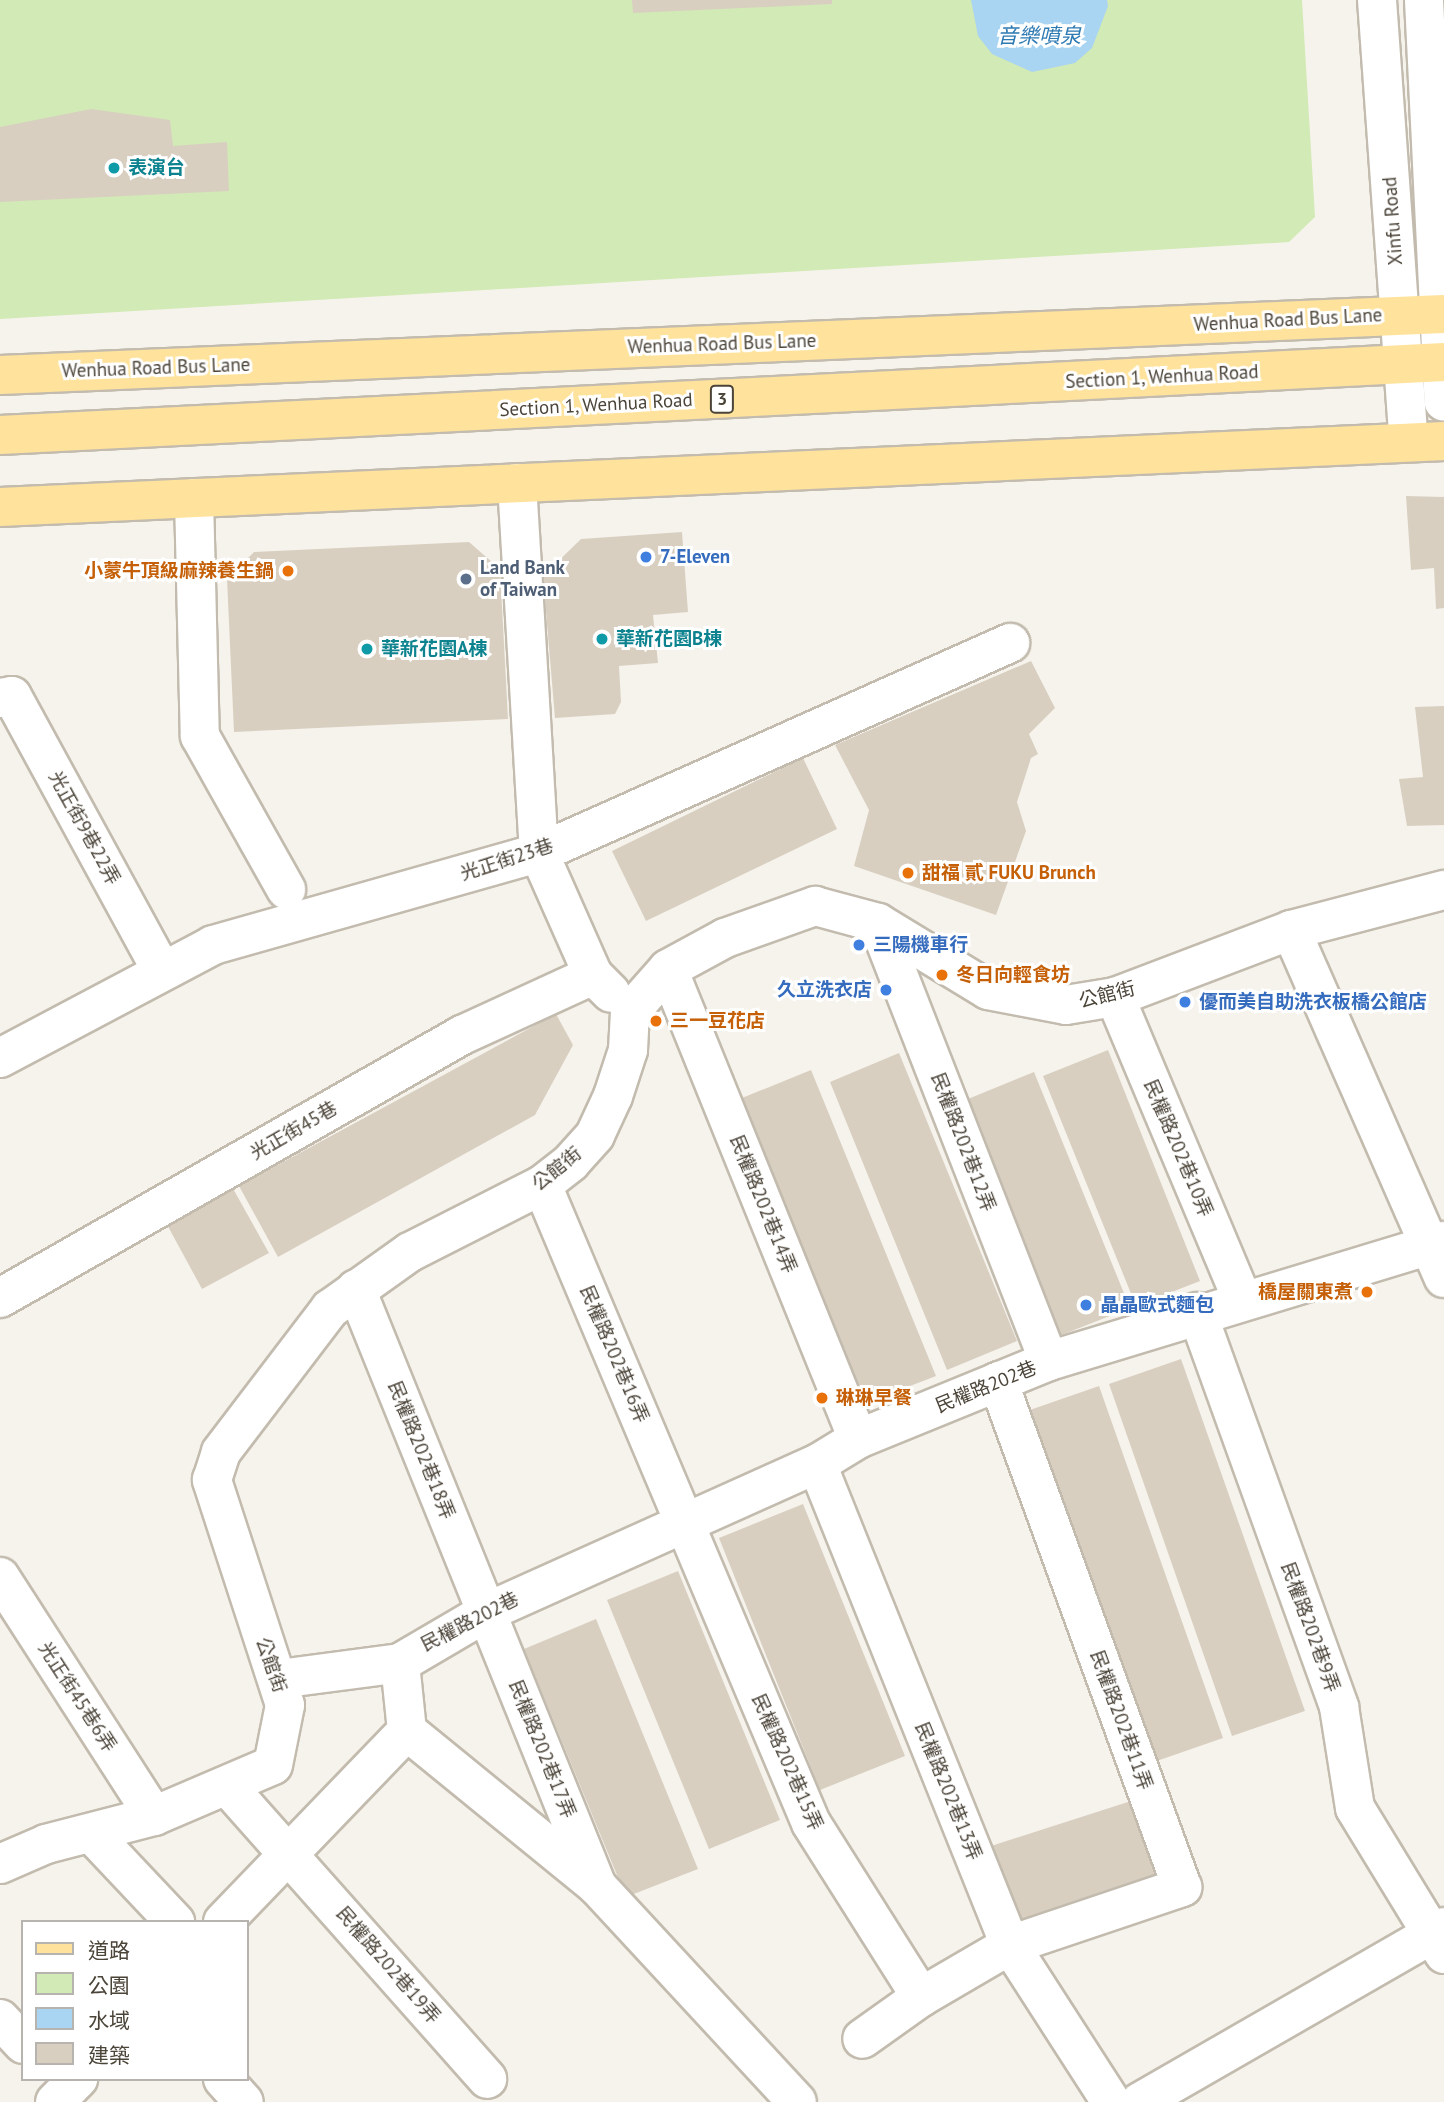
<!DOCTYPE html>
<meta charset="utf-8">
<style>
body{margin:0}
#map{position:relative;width:1444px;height:2102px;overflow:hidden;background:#f6f3ec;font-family:"PT Sans","Noto Sans TC",sans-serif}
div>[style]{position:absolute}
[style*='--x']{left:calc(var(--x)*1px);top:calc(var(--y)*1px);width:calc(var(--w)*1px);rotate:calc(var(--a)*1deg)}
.green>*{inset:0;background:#d2eab5}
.water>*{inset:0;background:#a9d4f2}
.building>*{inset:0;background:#d8cfc1}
.roads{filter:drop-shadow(2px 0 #c2bbae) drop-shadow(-2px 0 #c2bbae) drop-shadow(0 2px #c2bbae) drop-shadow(0 -2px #c2bbae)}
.minor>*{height:38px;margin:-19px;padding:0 19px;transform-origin:19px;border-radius:19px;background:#fff}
.major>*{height:38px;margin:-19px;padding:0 19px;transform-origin:19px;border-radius:19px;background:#ffe39c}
.dots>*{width:19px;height:19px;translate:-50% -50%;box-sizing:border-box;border:4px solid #fff;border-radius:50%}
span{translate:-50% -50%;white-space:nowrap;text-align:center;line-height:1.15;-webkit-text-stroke:6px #fff;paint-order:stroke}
.shield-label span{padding:2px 5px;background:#fff;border:2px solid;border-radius:5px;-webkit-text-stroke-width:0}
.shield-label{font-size:18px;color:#4b4439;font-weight:700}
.culture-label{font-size:19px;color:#0d838f;font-weight:700}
.left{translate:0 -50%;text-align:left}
.street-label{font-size:19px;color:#4b4439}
.shop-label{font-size:19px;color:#366cbe;font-weight:700}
.right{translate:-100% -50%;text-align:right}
.service-label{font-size:19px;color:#4e5e75;font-weight:700}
.food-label{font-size:19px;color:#c56008;font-weight:700}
.water-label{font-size:21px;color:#2e7ab2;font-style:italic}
.legend{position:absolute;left:21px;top:1920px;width:228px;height:161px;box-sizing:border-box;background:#fff;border:2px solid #b7b4b0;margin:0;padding:9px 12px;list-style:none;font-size:21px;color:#4b4439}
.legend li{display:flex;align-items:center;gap:14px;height:35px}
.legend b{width:35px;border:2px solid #b7b4b0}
</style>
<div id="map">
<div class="green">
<div style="clip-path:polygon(0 0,1302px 0,1315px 217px,1289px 242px,0 319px)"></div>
</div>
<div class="water">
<div style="clip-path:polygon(971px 0,1107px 0,1108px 6px,1092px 48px,1075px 63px,1032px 72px,992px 54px,978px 36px)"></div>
</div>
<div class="building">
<div style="clip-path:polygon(632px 0,832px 0,832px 4px,633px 13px)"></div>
<div style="clip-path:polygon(91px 109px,170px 120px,173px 146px,227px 142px,229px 191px,0 202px,0 127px)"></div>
<div style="clip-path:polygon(1406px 496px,1444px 497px,1444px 608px,1436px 609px,1434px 568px,1411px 570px)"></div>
<div style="clip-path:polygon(682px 532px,688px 612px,653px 615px,658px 663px,619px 666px,621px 702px,615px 714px,555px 718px,543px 576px,581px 539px)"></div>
<div style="clip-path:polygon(469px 542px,500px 569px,508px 719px,234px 732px,227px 579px,254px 552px)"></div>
<div style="clip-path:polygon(1031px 661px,1055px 708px,1029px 734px,1038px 754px,1031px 758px,1017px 802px,1026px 831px,996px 915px,854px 866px,869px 810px,835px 745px)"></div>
<div style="clip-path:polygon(1444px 706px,1444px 825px,1407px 826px,1399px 779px,1423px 777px,1415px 707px)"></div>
<div style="clip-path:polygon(803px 758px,837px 829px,646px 921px,612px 851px)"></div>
<div style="clip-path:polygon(556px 1014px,573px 1045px,535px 1115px,278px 1257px,239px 1186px)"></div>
<div style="clip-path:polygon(1108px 1050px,1200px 1281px,1136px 1306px,1043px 1076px)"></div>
<div style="clip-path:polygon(899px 1053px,1017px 1341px,947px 1370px,830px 1082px)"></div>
<div style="clip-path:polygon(811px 1070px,936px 1376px,866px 1403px,742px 1098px)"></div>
<div style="clip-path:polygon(1034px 1072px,1130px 1308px,1059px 1336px,963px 1101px)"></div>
<div style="clip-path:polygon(231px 1185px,269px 1253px,202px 1289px,165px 1221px)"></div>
<div style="clip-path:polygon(1181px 1359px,1305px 1711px,1232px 1736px,1109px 1384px)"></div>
<div style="clip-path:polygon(1099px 1386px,1223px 1738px,1151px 1763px,1027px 1411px)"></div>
<div style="clip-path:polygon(803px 1504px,905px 1756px,820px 1790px,719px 1538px)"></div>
<div style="clip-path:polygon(678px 1571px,780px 1820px,709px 1849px,607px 1600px)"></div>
<div style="clip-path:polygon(596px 1619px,698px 1869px,626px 1897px,524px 1649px)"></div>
<div style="clip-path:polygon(1131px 1801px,1158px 1885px,1016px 1931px,988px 1847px)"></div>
</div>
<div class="roads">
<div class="minor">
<div style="--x:1377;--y:0;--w:443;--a:85.9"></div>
<div style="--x:1424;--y:0;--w:402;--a:87.2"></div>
<div style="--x:517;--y:483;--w:371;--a:86.6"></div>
<div style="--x:539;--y:853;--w:133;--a:66.1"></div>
<div style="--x:593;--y:975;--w:25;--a:45"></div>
<div style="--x:194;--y:498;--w:238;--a:88.6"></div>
<div style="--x:200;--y:736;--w:176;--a:60.7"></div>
<div style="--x:0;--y:698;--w:12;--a:-9"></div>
<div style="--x:12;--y:696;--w:313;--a:61.4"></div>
<div style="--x:878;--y:923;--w:470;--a:68.7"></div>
<div style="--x:1291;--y:930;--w:380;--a:66.3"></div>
<div style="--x:668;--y:969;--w:507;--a:67.99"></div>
<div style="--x:1115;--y:997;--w:328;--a:67.2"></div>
<div style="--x:0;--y:1058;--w:241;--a:-27.9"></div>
<div style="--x:213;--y:945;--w:339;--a:-15.8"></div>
<div style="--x:539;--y:853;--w:516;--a:-24.03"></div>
<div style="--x:542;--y:1185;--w:692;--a:67.14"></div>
<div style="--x:811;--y:1823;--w:206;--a:57.7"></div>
<div style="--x:921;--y:1997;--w:72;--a:144.6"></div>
<div style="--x:356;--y:1289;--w:644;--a:68.02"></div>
<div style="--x:0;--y:1298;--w:532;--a:-29.65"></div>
<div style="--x:462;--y:1035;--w:144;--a:-24.6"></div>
<div style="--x:1197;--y:1312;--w:420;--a:70.2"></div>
<div style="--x:1339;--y:1707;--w:102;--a:81"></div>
<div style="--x:1355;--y:1808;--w:171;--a:58.6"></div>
<div style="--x:817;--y:1464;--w:518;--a:68.14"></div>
<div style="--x:1010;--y:1945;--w:187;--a:57.2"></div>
<div style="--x:0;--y:1577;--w:284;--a:57.2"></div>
<div style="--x:279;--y:1679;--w:122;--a:-7.5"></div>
<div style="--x:400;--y:1663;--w:101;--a:-30.4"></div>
<div style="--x:487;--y:1612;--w:362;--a:-24.2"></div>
<div style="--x:817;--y:1464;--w:48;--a:-31.4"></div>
<div style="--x:858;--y:1439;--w:206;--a:-22.2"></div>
<div style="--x:1049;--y:1361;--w:413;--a:-16.9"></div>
<div style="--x:407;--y:1731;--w:245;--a:39.2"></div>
<div style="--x:597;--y:1886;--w:294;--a:47.2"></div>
<div style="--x:229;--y:1788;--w:389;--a:48.4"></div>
<div style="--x:93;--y:1835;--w:120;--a:46.7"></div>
<div style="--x:0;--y:1864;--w:50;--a:-23.5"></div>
<div style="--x:46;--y:1844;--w:112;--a:-14.5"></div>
<div style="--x:154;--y:1816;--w:129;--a:-23.2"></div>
<div style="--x:273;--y:1765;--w:61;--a:-78.7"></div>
<div style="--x:285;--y:1705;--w:237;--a:-108"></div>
<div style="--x:212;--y:1480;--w:29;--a:-72"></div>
<div style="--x:221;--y:1452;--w:180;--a:-52.7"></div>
<div style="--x:330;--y:1309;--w:98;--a:-35.5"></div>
<div style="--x:410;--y:1252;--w:148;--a:-26.9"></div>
<div style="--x:542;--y:1185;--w:37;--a:-38"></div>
<div style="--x:571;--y:1162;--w:36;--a:-48"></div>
<div style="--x:595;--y:1135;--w:43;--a:-65.2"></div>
<div style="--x:613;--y:1096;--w:48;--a:-71.9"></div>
<div style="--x:628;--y:1050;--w:38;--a:-87"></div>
<div style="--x:630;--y:1012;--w:57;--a:-48.5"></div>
<div style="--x:668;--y:969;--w:65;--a:-28.5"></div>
<div style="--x:725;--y:938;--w:96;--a:-19.6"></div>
<div style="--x:815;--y:906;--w:65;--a:15.1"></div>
<div style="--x:878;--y:923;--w:129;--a:31.3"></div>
<div style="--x:988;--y:990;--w:79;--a:10.9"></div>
<div style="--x:1066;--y:1005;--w:50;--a:-9.3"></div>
<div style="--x:1115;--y:997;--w:188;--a:-20.8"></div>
<div style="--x:1291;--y:930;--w:158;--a:-14.7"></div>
<div style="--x:223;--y:1922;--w:265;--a:-46.1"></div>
<div style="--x:407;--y:1731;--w:68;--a:-95.9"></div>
<div style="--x:921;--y:1997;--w:103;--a:-30.3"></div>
<div style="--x:1010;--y:1945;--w:182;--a:-18.6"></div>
<div style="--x:1182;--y:1887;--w:538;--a:-109.98"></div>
<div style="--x:0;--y:2019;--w:34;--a:47"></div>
<div style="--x:223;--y:2079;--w:31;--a:48"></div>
<div style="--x:55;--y:2102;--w:33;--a:-45"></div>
<div style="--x:1140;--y:2102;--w:351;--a:-29.9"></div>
</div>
<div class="major">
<div style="--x:0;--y:375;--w:1445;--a:-2.42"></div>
<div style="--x:0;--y:435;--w:1446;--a:-2.89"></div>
<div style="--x:0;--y:507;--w:1446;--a:-2.62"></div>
</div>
</div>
<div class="dots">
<div style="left:114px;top:168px;background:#0f9aa8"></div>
<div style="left:646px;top:557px;background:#3f7fe0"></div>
<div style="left:288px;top:571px;background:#e8710a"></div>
<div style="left:466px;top:579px;background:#5c6f8a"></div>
<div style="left:602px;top:639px;background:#0f9aa8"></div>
<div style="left:367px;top:649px;background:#0f9aa8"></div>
<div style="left:908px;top:873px;background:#e8710a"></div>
<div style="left:859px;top:945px;background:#3f7fe0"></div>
<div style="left:942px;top:975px;background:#e8710a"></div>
<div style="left:886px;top:990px;background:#3f7fe0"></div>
<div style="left:1185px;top:1002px;background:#3f7fe0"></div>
<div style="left:656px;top:1021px;background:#e8710a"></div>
<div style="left:1367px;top:1292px;background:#e8710a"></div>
<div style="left:1086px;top:1305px;background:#3f7fe0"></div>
<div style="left:822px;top:1398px;background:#e8710a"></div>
</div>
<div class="shield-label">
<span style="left:722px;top:399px">3</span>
</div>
<div class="culture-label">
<span class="left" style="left:128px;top:168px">表演台</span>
<span class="left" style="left:616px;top:639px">華新花園B棟</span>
<span class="left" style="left:381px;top:649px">華新花園A棟</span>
</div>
<div class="street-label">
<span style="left:1393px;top:221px;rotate:-94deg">Xinfu Road</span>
<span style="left:1288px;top:320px;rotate:-3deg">Wenhua Road Bus Lane</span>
<span style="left:722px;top:344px;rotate:-2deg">Wenhua Road Bus Lane</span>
<span style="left:156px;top:368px;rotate:-2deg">Wenhua Road Bus Lane</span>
<span style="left:1162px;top:377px;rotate:-3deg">Section 1, Wenhua Road</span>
<span style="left:596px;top:405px;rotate:-3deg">Section 1, Wenhua Road</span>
<span style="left:84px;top:828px;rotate:61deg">光正街9巷22弄</span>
<span style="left:507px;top:860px;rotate:-18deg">光正街23巷</span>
<span style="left:1107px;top:995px;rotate:-14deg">公館街</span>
<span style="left:294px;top:1131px;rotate:-30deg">光正街45巷</span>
<span style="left:963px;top:1142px;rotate:69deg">民權路202巷12弄</span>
<span style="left:1178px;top:1148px;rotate:67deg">民權路202巷10弄</span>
<span style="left:557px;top:1169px;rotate:-39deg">公館街</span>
<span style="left:763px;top:1204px;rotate:68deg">民權路202巷14弄</span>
<span style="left:614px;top:1354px;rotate:67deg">民權路202巷16弄</span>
<span style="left:986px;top:1387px;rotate:-22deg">民權路202巷</span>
<span style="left:421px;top:1450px;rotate:68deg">民權路202巷18弄</span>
<span style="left:470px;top:1622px;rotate:-27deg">民權路202巷</span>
<span style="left:1310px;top:1627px;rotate:70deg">民權路202巷9弄</span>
<span style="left:271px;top:1665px;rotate:71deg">公館街</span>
<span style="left:77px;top:1697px;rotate:57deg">光正街45巷6弄</span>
<span style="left:1121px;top:1720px;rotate:70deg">民權路202巷11弄</span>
<span style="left:542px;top:1749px;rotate:68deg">民權路202巷17弄</span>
<span style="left:787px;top:1762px;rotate:66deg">民權路202巷15弄</span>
<span style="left:948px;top:1791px;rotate:68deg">民權路202巷13弄</span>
<span style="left:388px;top:1965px;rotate:49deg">民權路202巷19弄</span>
</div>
<div class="shop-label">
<span class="left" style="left:660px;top:557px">7-Eleven</span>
<span class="left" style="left:873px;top:945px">三陽機車行</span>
<span class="right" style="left:872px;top:990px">久立洗衣店</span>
<span class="left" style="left:1199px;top:1002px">優而美自助洗衣板橋公館店</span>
<span class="left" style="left:1100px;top:1305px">晶晶歐式麵包</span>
</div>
<div class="service-label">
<span class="left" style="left:480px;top:579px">Land Bank<br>of Taiwan</span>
</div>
<div class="food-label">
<span class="right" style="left:274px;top:571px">小蒙牛頂級麻辣養生鍋</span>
<span class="left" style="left:922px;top:873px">甜福 貳 FUKU Brunch</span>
<span class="left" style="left:956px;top:975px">冬日向輕食坊</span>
<span class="left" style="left:670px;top:1021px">三一豆花店</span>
<span class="right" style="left:1353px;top:1292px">橋屋關東煮</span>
<span class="left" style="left:836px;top:1398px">琳琳早餐</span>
</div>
<div class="water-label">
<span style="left:1039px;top:36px">音樂噴泉</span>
</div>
<ul class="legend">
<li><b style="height:9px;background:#ffe39c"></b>道路</li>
<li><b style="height:19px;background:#d2eab5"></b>公園</li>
<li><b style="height:19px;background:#a9d4f2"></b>水域</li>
<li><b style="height:19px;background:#d8cfc1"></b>建築</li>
</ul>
</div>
